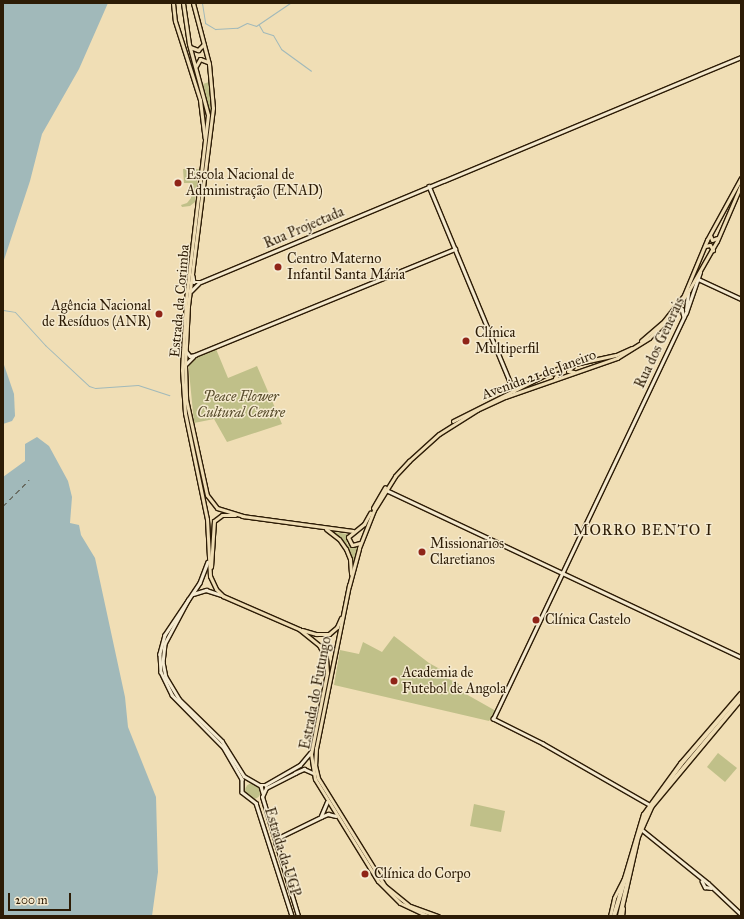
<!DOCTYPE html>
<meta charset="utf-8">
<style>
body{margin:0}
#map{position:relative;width:744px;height:919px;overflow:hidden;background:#f0deb5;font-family:"IM FELL Great Primer",serif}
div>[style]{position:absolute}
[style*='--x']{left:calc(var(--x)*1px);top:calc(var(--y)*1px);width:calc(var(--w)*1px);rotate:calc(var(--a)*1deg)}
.green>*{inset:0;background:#c0c089}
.round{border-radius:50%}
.water>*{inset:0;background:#a1b9ba}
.stream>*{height:1px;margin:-0.5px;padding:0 0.5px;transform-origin:0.5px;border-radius:0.5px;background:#a1b9ba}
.ferry>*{height:1px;margin-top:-0.5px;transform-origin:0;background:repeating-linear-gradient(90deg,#504b3c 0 5px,transparent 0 9px)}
.roads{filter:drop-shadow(1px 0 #2d1c06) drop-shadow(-1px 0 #2d1c06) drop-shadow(0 1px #2d1c06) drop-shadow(0 -1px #2d1c06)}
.secondary>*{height:2.5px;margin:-1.25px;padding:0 1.25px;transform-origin:1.25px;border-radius:1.25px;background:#f5eacf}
.primary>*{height:3px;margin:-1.5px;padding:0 1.5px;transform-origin:1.5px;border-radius:1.5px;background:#f0deb5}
.highway>*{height:3.5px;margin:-1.75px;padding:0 1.75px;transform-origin:1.75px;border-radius:1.75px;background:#f0deb5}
.dots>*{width:11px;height:11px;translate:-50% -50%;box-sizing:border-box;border:2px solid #f5eacf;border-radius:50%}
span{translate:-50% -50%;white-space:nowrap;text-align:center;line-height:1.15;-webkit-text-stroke:3px #f5eacf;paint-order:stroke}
.poi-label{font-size:14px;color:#2d1c06}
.left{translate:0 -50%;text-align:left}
.right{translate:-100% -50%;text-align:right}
.street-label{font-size:14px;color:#2d1c06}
.park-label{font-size:14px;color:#594d2d;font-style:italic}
.neighbourhood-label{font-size:15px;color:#2d1c06;letter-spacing:1px}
.frame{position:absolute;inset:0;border:4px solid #2d1c06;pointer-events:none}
.scale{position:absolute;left:8px;top:893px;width:63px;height:18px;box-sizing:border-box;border:2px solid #2d1c06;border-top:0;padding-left:5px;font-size:12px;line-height:14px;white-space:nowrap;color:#2d1c06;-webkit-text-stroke:3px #f5eacf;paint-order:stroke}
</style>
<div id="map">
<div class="green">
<div style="clip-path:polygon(209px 82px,211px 110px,209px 139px,209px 111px,203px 84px)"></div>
<div style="clip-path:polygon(183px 169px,199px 169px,195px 202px,190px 206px,182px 207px,181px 205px,187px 203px,191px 198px,190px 183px,184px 183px)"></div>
<div style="clip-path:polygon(216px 349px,228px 378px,257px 366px,282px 424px,227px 442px,214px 419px,194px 423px,188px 361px)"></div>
<div style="clip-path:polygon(334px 532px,347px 534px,347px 544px,358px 547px,354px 565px,348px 546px)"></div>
<div style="clip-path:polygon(394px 636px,429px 663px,449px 674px,447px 678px,459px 684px,457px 689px,496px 711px,489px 721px,334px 685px,340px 650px,359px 654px,363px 642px,382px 652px)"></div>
<div style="clip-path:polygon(718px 753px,737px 768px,725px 782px,707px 767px)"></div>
<div class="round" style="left:245px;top:783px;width:16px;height:16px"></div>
<div style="clip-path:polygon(474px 804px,505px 811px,501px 832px,470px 826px)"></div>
</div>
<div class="water">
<div style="clip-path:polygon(3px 3px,108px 3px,79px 69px,42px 134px,30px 181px,3px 263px)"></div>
<div style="clip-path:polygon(3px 362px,14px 394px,15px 416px,12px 421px,3px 424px)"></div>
<div style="clip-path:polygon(37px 437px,49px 446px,68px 481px,72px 497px,70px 523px,79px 525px,81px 535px,95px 558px,125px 697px,128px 727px,156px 797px,158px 872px,152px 916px,3px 916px,3px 477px,25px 461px,25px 444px)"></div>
</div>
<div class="stream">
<div style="--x:202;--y:3;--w:20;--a:81"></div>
<div style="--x:205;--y:23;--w:12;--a:31"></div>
<div style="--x:215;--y:29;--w:22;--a:-3"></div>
<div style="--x:237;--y:28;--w:11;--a:-27"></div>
<div style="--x:247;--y:23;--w:9;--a:18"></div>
<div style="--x:256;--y:26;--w:41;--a:-34.1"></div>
<div style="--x:259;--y:25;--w:8;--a:60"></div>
<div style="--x:263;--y:32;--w:10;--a:17"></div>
<div style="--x:273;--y:35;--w:16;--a:60"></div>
<div style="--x:281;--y:49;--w:37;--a:36"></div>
<div style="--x:3;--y:310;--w:12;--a:9"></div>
<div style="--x:15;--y:312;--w:45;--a:47.7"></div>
<div style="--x:45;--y:345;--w:60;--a:43"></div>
<div style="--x:89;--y:386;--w:6;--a:18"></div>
<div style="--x:95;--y:388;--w:43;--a:-4"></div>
<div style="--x:138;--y:385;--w:33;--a:18"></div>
</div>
<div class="ferry">
<div style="--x:3;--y:506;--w:37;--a:-45"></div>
</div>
<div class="roads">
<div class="secondary">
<div style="--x:429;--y:186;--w:222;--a:67.5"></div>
<div style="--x:193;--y:276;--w:6;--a:81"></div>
<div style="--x:194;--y:282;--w:7;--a:0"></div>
<div style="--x:201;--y:282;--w:585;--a:-22.62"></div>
<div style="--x:698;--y:279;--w:47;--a:24.9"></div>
<div style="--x:191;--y:291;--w:11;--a:-45"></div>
<div style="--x:686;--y:310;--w:17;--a:-83"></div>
<div style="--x:676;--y:311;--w:6;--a:-18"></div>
<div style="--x:682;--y:309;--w:8;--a:76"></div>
<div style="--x:186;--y:351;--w:6;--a:51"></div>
<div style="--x:190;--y:356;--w:5;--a:-11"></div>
<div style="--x:195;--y:355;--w:281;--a:-22.2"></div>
<div style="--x:186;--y:364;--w:10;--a:-45"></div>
<div style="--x:386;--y:490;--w:392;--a:25.2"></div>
<div style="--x:208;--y:562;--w:22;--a:111"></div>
<div style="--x:200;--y:583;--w:63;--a:123.9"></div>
<div style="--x:165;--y:635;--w:20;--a:105"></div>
<div style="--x:160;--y:654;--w:18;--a:87"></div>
<div style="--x:161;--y:672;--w:25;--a:64"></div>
<div style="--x:172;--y:695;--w:74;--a:45.5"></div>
<div style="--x:224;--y:748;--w:36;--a:60"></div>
<div style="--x:242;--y:779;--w:13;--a:90"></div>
<div style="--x:242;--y:792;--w:18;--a:38"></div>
<div style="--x:256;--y:803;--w:119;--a:72.3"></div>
<div style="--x:193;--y:594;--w:14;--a:-17"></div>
<div style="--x:206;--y:590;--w:16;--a:18"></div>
<div style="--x:189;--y:599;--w:51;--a:118.1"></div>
<div style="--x:165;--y:644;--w:18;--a:96"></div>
<div style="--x:163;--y:662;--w:15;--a:79"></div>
<div style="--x:166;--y:677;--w:26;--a:59"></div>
<div style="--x:179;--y:699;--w:60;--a:44.3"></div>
<div style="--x:222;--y:741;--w:41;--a:57.8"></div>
<div style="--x:244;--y:776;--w:20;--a:30"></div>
<div style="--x:261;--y:786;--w:7;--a:74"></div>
<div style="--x:259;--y:785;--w:6;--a:0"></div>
<div style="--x:265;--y:785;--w:40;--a:-29.7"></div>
<div style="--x:300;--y:765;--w:17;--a:-50"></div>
<div style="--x:649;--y:805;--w:122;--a:-150.1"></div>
<div style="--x:543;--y:744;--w:56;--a:-153.4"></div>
<div style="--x:493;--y:719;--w:450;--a:-64.6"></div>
<div style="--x:686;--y:313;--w:43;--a:-71.1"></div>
<div style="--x:321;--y:816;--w:15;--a:-67"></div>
<div style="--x:641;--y:829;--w:86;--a:38.9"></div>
<div style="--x:708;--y:883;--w:45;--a:43.2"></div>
<div style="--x:275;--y:843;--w:8;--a:-50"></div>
<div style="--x:280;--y:837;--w:46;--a:-26"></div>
<div style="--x:321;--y:817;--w:8;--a:-23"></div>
<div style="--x:328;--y:814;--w:8;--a:14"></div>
<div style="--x:702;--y:881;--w:7;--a:63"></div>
<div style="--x:705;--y:887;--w:6;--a:9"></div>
<div style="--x:298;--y:916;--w:124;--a:-106.8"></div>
<div style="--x:262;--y:797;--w:10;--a:-66"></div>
<div style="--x:266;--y:788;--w:33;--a:-27"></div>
<div style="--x:295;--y:773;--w:10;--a:-24"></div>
<div style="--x:304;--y:769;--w:10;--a:24"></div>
</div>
<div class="primary">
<div style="--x:173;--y:3;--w:18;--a:84"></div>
<div style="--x:175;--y:21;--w:83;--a:72.4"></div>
<div style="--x:200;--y:100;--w:38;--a:83"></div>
<div style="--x:183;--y:3;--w:41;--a:81.7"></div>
<div style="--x:189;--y:44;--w:73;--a:75"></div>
<div style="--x:208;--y:115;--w:186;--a:96.8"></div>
<div style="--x:186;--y:300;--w:70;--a:93.3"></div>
<div style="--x:182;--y:370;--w:43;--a:86"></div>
<div style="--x:185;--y:413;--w:108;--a:78.3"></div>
<div style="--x:207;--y:519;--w:57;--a:87"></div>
<div style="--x:210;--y:576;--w:14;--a:65"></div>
<div style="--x:216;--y:589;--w:10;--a:45"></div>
<div style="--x:223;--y:596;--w:83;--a:23.5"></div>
<div style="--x:299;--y:629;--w:26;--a:39"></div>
<div style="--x:319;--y:645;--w:15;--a:62"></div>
<div style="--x:326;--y:658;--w:15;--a:86"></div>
<div style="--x:327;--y:673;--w:83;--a:101.2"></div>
<div style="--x:311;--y:754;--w:25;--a:81"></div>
<div style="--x:315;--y:779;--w:120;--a:58.3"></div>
<div style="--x:378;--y:881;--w:31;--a:45"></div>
<div style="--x:400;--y:903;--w:31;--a:25"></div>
<div style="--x:193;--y:3;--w:63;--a:75.3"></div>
<div style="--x:209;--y:64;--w:44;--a:84.8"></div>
<div style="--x:213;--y:108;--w:200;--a:97.2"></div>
<div style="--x:188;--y:306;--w:60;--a:92.9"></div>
<div style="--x:185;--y:366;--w:33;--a:88"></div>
<div style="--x:186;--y:399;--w:98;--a:77.7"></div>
<div style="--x:207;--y:495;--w:16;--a:52"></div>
<div style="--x:217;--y:508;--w:28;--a:17"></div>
<div style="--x:190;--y:47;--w:9;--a:21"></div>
<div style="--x:198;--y:50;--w:8;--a:-45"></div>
<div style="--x:196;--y:66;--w:8;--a:-60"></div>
<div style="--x:200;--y:59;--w:9;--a:21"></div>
<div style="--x:710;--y:235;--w:5;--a:68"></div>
<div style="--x:712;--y:240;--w:5;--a:-22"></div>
<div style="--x:705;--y:246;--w:5;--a:-11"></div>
<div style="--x:710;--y:245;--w:6;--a:59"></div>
<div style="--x:641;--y:341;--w:30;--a:-41"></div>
<div style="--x:664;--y:321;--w:33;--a:-52"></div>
<div style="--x:684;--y:295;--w:60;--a:-67.3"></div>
<div style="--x:707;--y:240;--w:71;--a:-61.3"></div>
<div style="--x:573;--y:366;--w:7;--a:135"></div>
<div style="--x:568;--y:371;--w:6;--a:9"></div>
<div style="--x:552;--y:373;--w:6;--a:9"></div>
<div style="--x:558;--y:374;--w:5;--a:127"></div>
<div style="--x:453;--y:421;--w:121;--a:-26.6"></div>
<div style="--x:561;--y:367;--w:56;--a:-12.3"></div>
<div style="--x:616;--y:355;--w:17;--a:-24"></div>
<div style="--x:373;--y:508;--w:24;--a:-60"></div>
<div style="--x:242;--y:516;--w:112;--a:7.7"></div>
<div style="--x:326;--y:529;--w:16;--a:38"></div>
<div style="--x:339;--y:539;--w:12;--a:55"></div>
<div style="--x:346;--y:549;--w:11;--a:68"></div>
<div style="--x:350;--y:559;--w:15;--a:86"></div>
<div style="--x:360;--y:543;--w:8;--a:166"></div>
<div style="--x:352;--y:545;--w:9;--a:-117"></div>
<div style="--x:348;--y:537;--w:21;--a:-39"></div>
<div style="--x:364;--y:524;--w:13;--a:-61"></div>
<div style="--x:211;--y:567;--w:46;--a:-86.3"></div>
<div style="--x:214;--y:521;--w:10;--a:-37"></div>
<div style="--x:222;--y:515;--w:13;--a:0"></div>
<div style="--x:349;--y:585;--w:166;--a:101.4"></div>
<div style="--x:316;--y:748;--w:17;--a:93"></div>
<div style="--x:315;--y:765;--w:13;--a:77"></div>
<div style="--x:318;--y:778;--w:127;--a:58.2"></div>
<div style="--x:385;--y:886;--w:32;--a:39"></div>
<div style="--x:410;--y:906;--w:30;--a:20"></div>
<div style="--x:349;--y:586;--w:39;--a:-75"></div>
<div style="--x:359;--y:548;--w:41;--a:-68.5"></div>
<div style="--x:374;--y:510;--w:40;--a:-58"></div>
<div style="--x:395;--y:476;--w:21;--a:-47"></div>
<div style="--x:409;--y:461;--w:40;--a:-42"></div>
<div style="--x:439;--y:434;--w:45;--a:-32.3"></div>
<div style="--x:477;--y:410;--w:31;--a:-25"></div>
<div style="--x:505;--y:397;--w:119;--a:-19.2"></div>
<div style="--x:617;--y:358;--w:38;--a:-32"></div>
<div style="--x:649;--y:338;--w:34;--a:-45"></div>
<div style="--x:673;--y:314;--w:29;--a:-56"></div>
<div style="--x:689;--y:290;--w:56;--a:-60.3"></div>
<div style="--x:717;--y:241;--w:61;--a:-66.8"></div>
<div style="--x:302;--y:630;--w:15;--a:16"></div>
<div style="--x:316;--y:634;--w:13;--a:0"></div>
<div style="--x:329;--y:634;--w:11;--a:-41"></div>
<div style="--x:337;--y:627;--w:10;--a:-66"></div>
<div style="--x:610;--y:916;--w:18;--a:-77"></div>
<div style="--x:614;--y:898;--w:25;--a:-63"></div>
<div style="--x:622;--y:916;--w:8;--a:-83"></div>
</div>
<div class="highway">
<div style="--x:614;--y:916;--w:105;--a:-73.5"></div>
<div style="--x:644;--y:815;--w:63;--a:-54"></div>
<div style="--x:681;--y:764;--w:92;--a:-49.4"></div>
<div style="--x:620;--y:916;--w:81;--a:-77.2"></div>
<div style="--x:638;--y:837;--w:34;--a:-66"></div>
<div style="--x:652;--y:806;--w:139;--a:-50.2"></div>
</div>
</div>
<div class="dots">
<div style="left:178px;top:183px;background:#8f2418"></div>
<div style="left:278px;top:267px;background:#8f2418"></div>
<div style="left:159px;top:314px;background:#8f2418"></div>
<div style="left:466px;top:341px;background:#8f2418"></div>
<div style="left:422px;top:552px;background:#8f2418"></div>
<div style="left:536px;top:620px;background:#8f2418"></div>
<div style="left:394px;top:681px;background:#8f2418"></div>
<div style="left:365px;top:874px;background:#8f2418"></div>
</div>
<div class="poi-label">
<span class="left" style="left:186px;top:183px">Escola Nacional de<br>Administração (ENAD)</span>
<span class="left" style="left:287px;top:267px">Centro Materno<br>Infantil Santa Mária</span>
<span class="right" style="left:151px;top:314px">Agência Nacional<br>de Resíduos (ANR)</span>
<span class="left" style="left:475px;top:341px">Clínica<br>Multiperfil</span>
<span class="left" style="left:430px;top:552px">Missionarios<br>Claretianos</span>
<span class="left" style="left:545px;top:620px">Clínica Castelo</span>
<span class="left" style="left:402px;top:681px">Academia de<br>Futebol de Angola</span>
<span class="left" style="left:374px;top:874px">Clínica do Corpo</span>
</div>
<div class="street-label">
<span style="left:304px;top:228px;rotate:-23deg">Rua Projectada</span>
<span style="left:180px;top:301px;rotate:-85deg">Estrada da Corimba</span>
<span style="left:660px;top:343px;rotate:-65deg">Rua dos Generais</span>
<span style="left:539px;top:375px;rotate:-20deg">Avenida 21 de Janeiro</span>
<span style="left:316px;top:693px;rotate:-79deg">Estrada do Futungo</span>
<span style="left:282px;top:852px;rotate:73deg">Estrada da UGP</span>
</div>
<div class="park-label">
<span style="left:241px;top:405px">Peace Flower<br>Cultural Centre</span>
</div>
<div class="neighbourhood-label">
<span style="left:643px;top:531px">MORRO BENTO I</span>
</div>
<div class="frame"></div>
<div class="scale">200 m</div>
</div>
